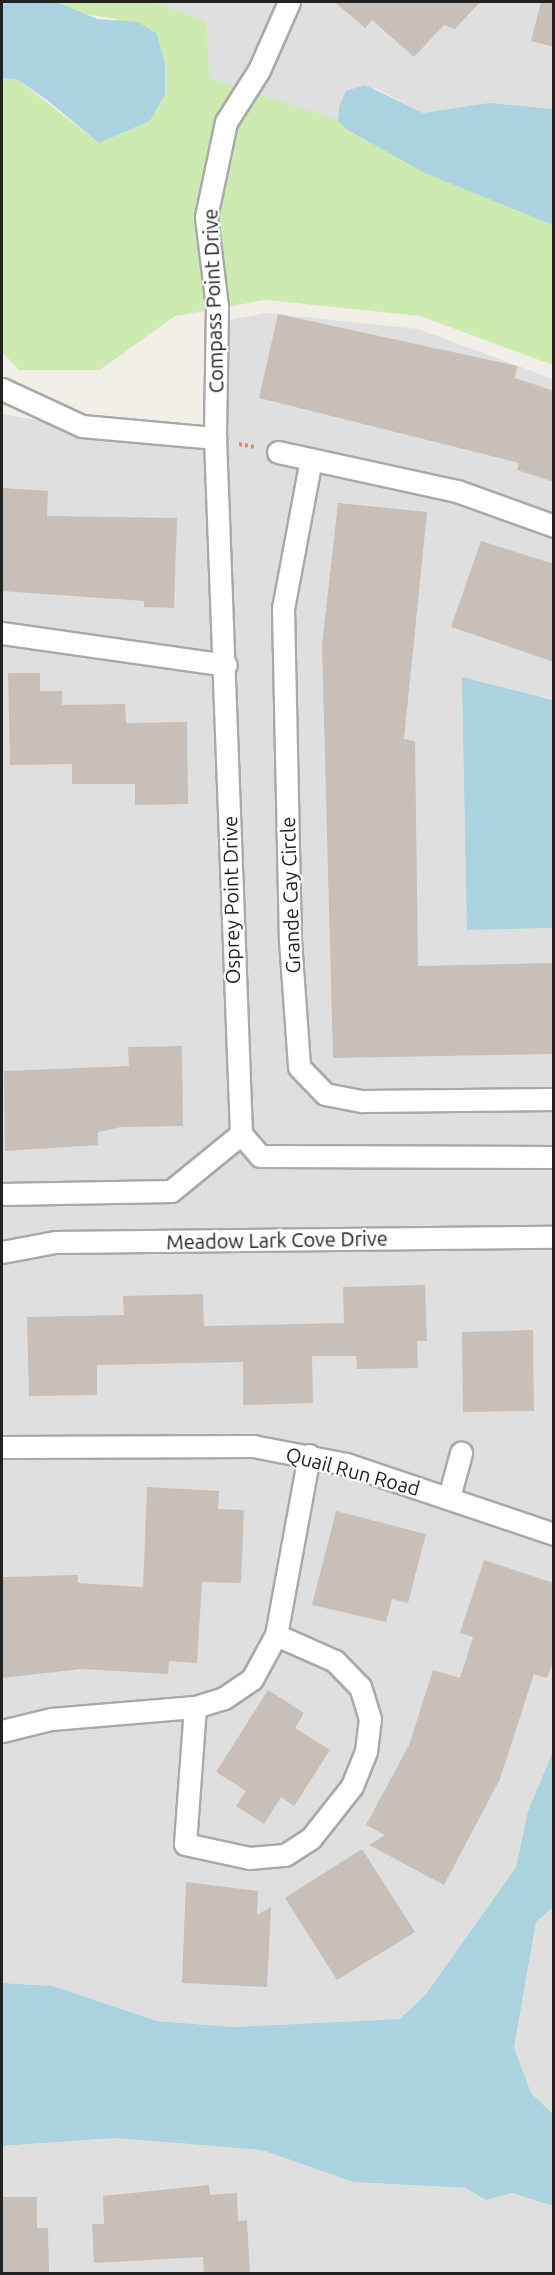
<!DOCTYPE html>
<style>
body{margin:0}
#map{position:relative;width:555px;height:2275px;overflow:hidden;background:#f2efe9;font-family:Ubuntu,sans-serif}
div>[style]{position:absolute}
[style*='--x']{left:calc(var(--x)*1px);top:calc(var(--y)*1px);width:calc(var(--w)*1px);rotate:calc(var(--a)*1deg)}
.residential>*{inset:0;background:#e0dfdf}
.grass>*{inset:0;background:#cdebb0}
.water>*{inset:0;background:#aad3df}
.building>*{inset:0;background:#c7bfb8}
.path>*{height:4px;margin-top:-2px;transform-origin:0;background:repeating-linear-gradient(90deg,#fa8072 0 3px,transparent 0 6px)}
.roads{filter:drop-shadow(2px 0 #a9a9a9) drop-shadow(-2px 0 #a9a9a9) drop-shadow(0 2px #a9a9a9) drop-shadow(0 -2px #a9a9a9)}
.street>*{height:21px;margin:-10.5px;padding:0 10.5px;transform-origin:10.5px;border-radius:10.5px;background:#fff}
span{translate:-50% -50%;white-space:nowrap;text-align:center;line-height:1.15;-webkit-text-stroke:4.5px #fff;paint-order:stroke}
.street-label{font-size:20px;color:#222}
.frame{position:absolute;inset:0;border:3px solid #222;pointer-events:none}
</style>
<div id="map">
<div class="residential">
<div style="clip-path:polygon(155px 2px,553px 2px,553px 109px,491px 103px,423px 113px,375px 88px,339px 107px,338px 121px,210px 78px,206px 21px)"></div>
<div style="clip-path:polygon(267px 313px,418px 329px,553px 379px,553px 700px,543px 696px,467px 930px,553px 928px,553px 1751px,528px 1811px,516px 1867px,426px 1994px,401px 2019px,232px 2027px,157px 2021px,53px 1986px,2px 1983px,2px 414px,224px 451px,222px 321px)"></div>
<div style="clip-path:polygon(553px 1907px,553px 2114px,531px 2093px,514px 2048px,536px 1922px)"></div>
<div style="clip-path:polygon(116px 2138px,262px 2150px,353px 2182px,466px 2188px,486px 2199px,512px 2193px,553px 2206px,553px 2273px,2px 2274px,2px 2146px)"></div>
</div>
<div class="grass">
<div style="clip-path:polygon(57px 2px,155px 2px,206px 21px,210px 78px,338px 120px,346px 91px,365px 85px,423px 113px,490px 103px,553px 109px,553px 365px,420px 316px,266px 300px,175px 316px,100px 370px,19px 370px,2px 352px,2px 78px,18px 80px,99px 143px,150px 121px,165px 95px,116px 19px,77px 13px)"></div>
</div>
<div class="water">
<div style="clip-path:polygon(2px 2px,57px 2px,97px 19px,138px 22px,157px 34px,165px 63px,165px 95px,150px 121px,99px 143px,47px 100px,18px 80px,2px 78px)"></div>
<div style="clip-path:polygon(365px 85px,423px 113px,490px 103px,553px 109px,553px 225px,425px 173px,346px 129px,338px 121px,339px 107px,346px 91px)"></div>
<div style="clip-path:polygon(462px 677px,553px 700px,553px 928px,467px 930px)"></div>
<div style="clip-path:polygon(553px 1751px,553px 1907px,536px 1922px,514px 2048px,531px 2093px,553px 2114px,553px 2206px,512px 2193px,486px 2200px,466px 2188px,353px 2182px,262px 2150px,116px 2138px,2px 2146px,2px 1983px,53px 1986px,157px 2021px,232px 2027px,400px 2019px,426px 1994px,516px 1867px,528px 1811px)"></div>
</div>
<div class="building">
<div style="clip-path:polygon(335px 2px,480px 2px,455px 29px,444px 25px,414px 57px,372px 20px,365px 28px)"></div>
<div style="clip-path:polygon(541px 2px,554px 2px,554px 47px,531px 41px)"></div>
<div style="clip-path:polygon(278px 314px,517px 366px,515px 378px,554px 391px,554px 482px,517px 470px,519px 463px,259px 398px)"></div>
<div style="clip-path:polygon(2px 488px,48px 491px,47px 516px,177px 518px,174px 608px,144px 607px,144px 601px,2px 591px)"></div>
<div style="clip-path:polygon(338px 503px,427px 512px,404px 739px,415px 741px,418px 966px,554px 963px,554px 1054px,333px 1058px,322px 645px)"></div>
<div style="clip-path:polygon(481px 541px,554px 564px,554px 662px,451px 627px)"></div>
<div style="clip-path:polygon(8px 673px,40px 673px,40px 691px,62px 691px,62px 705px,125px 704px,126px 723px,187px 722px,188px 804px,135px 805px,135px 784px,72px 784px,72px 764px,10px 765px)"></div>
<div style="clip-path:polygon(182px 1046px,183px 1126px,121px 1127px,98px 1132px,98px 1145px,5px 1151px,4px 1071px,129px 1066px,128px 1047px)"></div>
<div style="clip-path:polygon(425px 1285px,427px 1341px,417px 1341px,418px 1368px,357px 1369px,356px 1356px,312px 1356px,313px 1403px,243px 1405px,243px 1362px,97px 1365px,97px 1395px,29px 1396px,27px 1317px,124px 1315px,123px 1296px,203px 1294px,204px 1326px,344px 1323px,343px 1287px)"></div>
<div style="clip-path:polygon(533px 1330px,534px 1411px,463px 1412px,462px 1332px)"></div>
<div style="clip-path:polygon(147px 1487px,219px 1491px,218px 1509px,244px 1510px,241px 1583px,202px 1582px,197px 1663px,169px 1661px,168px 1674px,81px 1669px,2px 1678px,2px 1577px,78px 1575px,78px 1583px,143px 1587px)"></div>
<div style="clip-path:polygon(336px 1511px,426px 1534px,408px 1603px,392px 1599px,386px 1622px,312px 1605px)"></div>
<div style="clip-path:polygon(484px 1560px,554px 1583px,554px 1659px,547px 1678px,534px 1674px,500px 1779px,444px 1885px,369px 1845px,385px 1835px,366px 1825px,409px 1745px,433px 1670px,460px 1678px,473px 1637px,460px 1633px)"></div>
<div style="clip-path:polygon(268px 1690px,304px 1713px,295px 1728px,330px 1750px,294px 1806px,281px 1797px,264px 1824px,236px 1806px,246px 1791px,216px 1772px)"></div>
<div style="clip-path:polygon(362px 1849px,415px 1932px,337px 1980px,285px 1898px)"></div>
<div style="clip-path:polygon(186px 1882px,258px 1891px,257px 1915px,271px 1907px,267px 1987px,182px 1983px)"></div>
<div style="clip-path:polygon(209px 2185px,210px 2195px,237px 2193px,238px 2221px,247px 2220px,250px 2274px,204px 2274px,203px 2257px,94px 2263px,92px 2224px,104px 2224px,103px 2196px)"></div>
<div style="clip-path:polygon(2px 2197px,37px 2197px,37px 2228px,48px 2228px,49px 2273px,2px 2273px)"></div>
</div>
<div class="path">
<div style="--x:239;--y:444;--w:16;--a:11"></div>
</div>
<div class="roads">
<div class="street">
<div style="--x:289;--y:2;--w:74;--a:113.8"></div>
<div style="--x:259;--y:70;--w:62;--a:122.4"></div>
<div style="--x:226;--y:122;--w:97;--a:101.9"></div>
<div style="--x:206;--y:217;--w:90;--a:83"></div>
<div style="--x:217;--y:306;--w:132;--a:90.9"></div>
<div style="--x:215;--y:438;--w:696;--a:87.86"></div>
<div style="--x:241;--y:1134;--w:29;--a:49"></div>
<div style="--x:260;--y:1156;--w:294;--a:0.2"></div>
<div style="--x:2;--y:389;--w:88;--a:24.8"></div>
<div style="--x:82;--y:426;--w:134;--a:5.2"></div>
<div style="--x:278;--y:452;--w:183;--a:12.3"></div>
<div style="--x:457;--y:491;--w:103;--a:19.8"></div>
<div style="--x:311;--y:459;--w:152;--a:100.6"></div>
<div style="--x:283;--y:608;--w:332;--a:88.8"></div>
<div style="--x:290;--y:940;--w:127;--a:85.9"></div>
<div style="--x:299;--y:1067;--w:37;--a:46"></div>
<div style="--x:325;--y:1094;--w:38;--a:11"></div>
<div style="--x:362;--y:1101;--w:192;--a:-0.6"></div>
<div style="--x:2;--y:633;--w:226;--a:8.1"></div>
<div style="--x:2;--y:1194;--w:169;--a:-1"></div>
<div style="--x:171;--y:1191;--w:90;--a:-39.2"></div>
<div style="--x:2;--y:1252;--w:54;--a:-10.7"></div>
<div style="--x:55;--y:1242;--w:499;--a:-0.6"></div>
<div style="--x:2;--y:1447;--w:251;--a:-0.2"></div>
<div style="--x:253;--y:1446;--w:95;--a:11"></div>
<div style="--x:346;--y:1464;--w:219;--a:18.6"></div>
<div style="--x:449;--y:1497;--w:46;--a:-74.7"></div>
<div style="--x:195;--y:1707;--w:137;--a:94.2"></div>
<div style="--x:185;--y:1844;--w:66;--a:12.3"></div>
<div style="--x:249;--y:1858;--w:36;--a:-5"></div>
<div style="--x:285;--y:1855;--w:31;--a:-33"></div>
<div style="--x:311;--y:1838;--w:66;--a:-51.7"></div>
<div style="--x:352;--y:1786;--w:38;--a:-68"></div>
<div style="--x:366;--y:1751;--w:32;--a:-83"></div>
<div style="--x:370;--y:1719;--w:34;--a:-107"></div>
<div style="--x:360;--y:1687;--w:36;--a:-134"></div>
<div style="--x:335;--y:1661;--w:64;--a:-156.2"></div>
<div style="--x:2;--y:1731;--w:50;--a:-13.8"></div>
<div style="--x:51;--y:1719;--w:144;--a:-4.8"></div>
<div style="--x:195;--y:1707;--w:30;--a:-17"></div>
<div style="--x:224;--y:1698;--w:34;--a:-34"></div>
<div style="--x:252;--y:1679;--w:50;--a:-61.4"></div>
<div style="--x:276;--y:1635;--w:183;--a:-79.6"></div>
</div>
</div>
<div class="street-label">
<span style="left:213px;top:301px;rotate:-92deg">Compass Point Drive</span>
<span style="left:290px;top:895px;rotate:-92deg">Grande Cay Circle</span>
<span style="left:231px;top:900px;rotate:-91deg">Osprey Point Drive</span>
<span style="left:277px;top:1240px;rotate:-1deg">Meadow Lark Cove Drive</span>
<span style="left:353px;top:1471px;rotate:15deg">Quail Run Road</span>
</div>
<div class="frame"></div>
</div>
